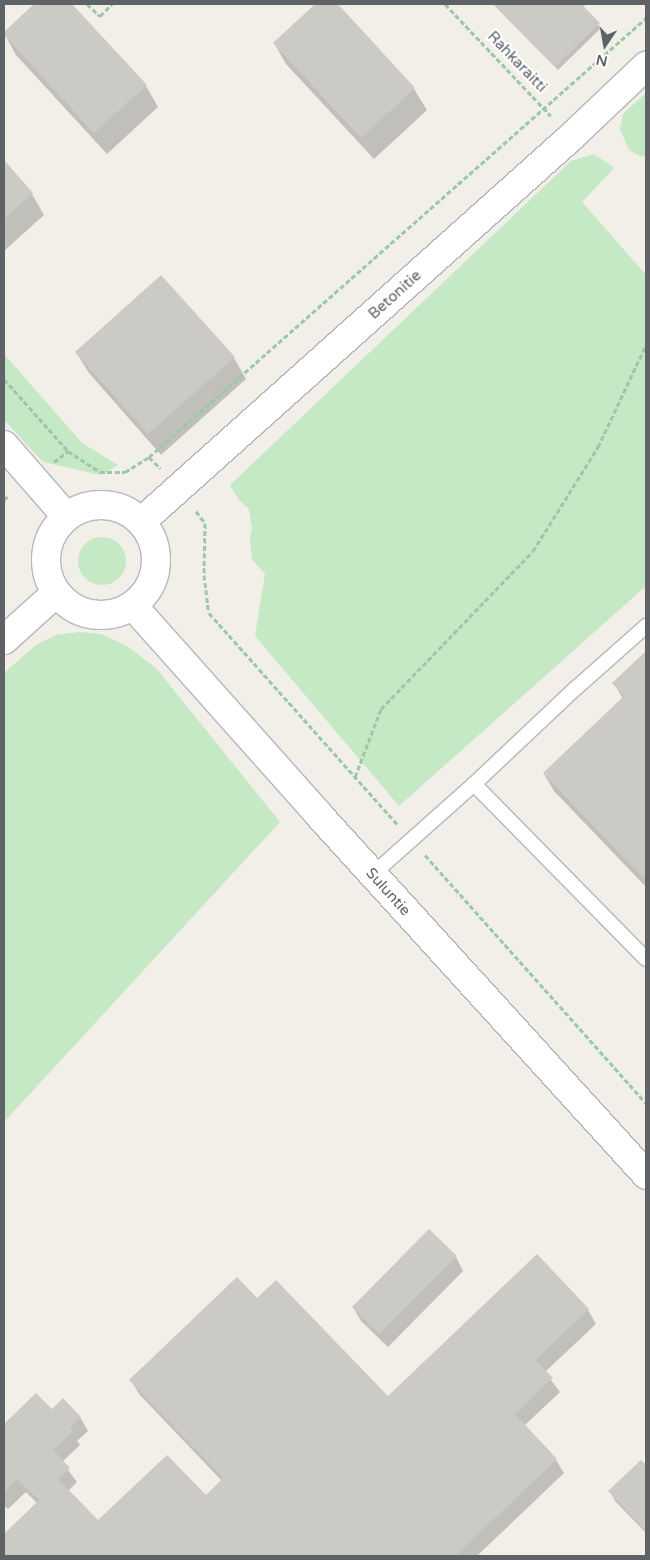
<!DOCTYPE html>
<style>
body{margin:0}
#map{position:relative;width:650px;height:1560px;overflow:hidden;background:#f1efe8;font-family:"Varela Round",sans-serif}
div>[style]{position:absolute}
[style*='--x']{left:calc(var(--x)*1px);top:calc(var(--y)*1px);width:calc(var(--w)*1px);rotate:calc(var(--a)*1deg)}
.green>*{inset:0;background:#c5e8c5}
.round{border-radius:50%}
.shadow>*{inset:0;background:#0003}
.building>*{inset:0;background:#cccac5}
.path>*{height:3px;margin-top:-1.5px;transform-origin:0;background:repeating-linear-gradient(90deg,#9cc7a9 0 5px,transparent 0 7.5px)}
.roads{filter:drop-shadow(1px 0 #b5b8bc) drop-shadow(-1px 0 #b5b8bc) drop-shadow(0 1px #b5b8bc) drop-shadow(0 -1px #b5b8bc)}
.lane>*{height:14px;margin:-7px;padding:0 7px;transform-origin:7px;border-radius:7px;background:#fff}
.secondary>*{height:28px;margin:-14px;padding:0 14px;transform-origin:14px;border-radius:14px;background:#fff}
.secondary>.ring{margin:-14px;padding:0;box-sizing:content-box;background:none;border:28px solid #fff;border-radius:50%}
span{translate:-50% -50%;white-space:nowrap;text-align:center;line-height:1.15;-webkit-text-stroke:4.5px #fff;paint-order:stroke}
.street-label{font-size:15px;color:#5f6368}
.frame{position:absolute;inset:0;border:5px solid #5f6368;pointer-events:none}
.north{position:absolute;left:580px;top:20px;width:50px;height:50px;-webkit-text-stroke:4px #fff;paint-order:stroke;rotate:192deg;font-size:14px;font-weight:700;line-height:20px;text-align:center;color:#5f6368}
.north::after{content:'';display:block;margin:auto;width:18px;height:22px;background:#5f6368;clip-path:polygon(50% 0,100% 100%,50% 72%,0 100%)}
</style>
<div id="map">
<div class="green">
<div style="clip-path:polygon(646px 93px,646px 155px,642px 157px,629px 150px,620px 129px,623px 114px)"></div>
<div style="clip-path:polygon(594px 154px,614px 168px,582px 202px,646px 275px,646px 586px,399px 806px,255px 636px,265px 574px,252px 559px,250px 540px,252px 528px,249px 509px,238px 499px,230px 485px,571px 161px)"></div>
<div style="clip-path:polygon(4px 354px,82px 443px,118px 465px,101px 475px,43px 462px,4px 420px)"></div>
<div class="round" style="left:78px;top:537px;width:48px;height:48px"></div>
<div style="clip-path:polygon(79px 632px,101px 634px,127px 646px,156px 668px,280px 822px,4px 1122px,4px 673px,36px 645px,56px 635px)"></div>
</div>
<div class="shadow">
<div style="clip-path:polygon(36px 4px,70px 4px,146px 86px,158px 107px,107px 154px,16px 55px,4px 33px)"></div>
<div style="clip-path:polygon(316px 4px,336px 4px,414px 89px,427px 110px,374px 159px,286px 64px,274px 43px)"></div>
<div style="clip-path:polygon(493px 4px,587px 4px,583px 7px,601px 28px,558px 70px)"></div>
<div style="clip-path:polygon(4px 161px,32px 194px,44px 215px,4px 251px)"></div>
<div style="clip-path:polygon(76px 352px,234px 358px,246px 379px,161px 455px,89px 373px)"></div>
<div style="clip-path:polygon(646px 652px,646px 887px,554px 791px,544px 774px,623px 699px,614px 683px)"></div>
<div style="clip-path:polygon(456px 1257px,463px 1271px,388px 1347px,361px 1321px,353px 1307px)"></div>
<div style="clip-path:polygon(257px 1300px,388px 1398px,588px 1310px,596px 1324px,545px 1372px,560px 1392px,524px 1426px,556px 1460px,564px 1473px,477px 1556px,4px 1556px,4px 1535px,37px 1503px,26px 1492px,8px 1509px,4px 1505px,4px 1425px,36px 1395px,51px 1411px,80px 1417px,88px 1431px,77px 1441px,80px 1445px,62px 1462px,77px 1482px,68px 1491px,98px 1522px,206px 1497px,222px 1481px,139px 1394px,131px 1380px)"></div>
<div style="clip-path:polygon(641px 1461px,646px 1467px,646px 1533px,615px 1501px,610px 1491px)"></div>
</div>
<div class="building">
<div style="clip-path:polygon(34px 4px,72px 4px,147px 85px,94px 133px,4px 35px,4px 32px)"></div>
<div style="clip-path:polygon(315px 4px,338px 4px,415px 88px,361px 138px,273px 43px)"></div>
<div style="clip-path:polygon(493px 4px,581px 4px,600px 23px,555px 67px)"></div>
<div style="clip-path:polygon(4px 160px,33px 193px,4px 219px)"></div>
<div style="clip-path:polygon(161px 275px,235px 357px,148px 434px,75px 352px)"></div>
<div style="clip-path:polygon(646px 651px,646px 881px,543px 773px,624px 696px,612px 683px)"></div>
<div style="clip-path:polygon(429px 1229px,457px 1256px,379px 1334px,352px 1307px)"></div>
<div style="clip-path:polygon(537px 1254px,589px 1309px,535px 1360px,553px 1378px,515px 1414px,557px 1459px,455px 1556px,4px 1556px,4px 1534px,39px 1500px,17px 1479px,4px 1492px,4px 1424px,36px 1393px,52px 1409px,63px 1398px,81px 1417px,70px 1428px,73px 1431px,53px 1450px,70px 1468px,58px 1479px,98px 1520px,167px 1455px,206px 1495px,223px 1478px,129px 1380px,237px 1277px,257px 1298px,276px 1280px,388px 1396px)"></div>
<div style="clip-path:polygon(641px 1460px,646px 1465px,646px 1531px,608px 1491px)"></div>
</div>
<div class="path">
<div style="--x:87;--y:4;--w:18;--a:43"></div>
<div style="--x:100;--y:16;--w:17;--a:-45"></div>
<div style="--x:445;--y:4;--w:154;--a:46.6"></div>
<div style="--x:4;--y:379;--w:96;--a:48.4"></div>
<div style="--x:149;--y:457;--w:16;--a:45"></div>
<div style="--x:54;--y:462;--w:18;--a:-38"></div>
<div style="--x:68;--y:451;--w:38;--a:33"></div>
<div style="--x:100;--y:472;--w:25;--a:0"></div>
<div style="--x:125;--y:472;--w:28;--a:-32"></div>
<div style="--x:149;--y:457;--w:663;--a:-41.45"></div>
<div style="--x:4;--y:500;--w:7;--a:-45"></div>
<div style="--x:196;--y:511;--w:15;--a:53"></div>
<div style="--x:205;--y:523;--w:52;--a:91.1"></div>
<div style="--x:204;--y:575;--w:38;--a:83"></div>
<div style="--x:209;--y:613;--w:284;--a:48.3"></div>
<div style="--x:355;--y:777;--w:73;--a:-69.1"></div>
<div style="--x:381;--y:709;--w:219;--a:-46.1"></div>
<div style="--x:533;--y:551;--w:123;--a:-58"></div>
<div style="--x:598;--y:447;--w:113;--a:-64.8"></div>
<div style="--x:425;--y:855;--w:332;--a:48.3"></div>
</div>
<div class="roads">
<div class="lane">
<div style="--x:474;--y:784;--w:140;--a:-43.3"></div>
<div style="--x:576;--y:688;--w:94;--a:-41.5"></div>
<div style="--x:373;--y:874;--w:135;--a:-41.7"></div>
<div style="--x:474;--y:784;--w:245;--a:45.5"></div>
</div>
<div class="secondary">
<div style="--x:4;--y:445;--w:94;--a:48.9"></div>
<div class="ring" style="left:46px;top:505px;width:82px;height:82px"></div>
<div style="--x:142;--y:521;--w:574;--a:-41.82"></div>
<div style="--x:570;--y:138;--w:105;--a:-43.5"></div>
<div style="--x:133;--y:606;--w:278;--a:48.3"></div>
<div style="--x:318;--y:814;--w:488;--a:47.7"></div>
<div style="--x:4;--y:640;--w:70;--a:-42.1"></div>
</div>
</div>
<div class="street-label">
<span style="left:517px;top:62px;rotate:46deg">Rahkaraitti</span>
<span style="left:395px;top:295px;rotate:-42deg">Betonitie</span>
<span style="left:388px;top:892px;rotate:48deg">Suluntie</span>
</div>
<div class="frame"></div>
<div class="north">N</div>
</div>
